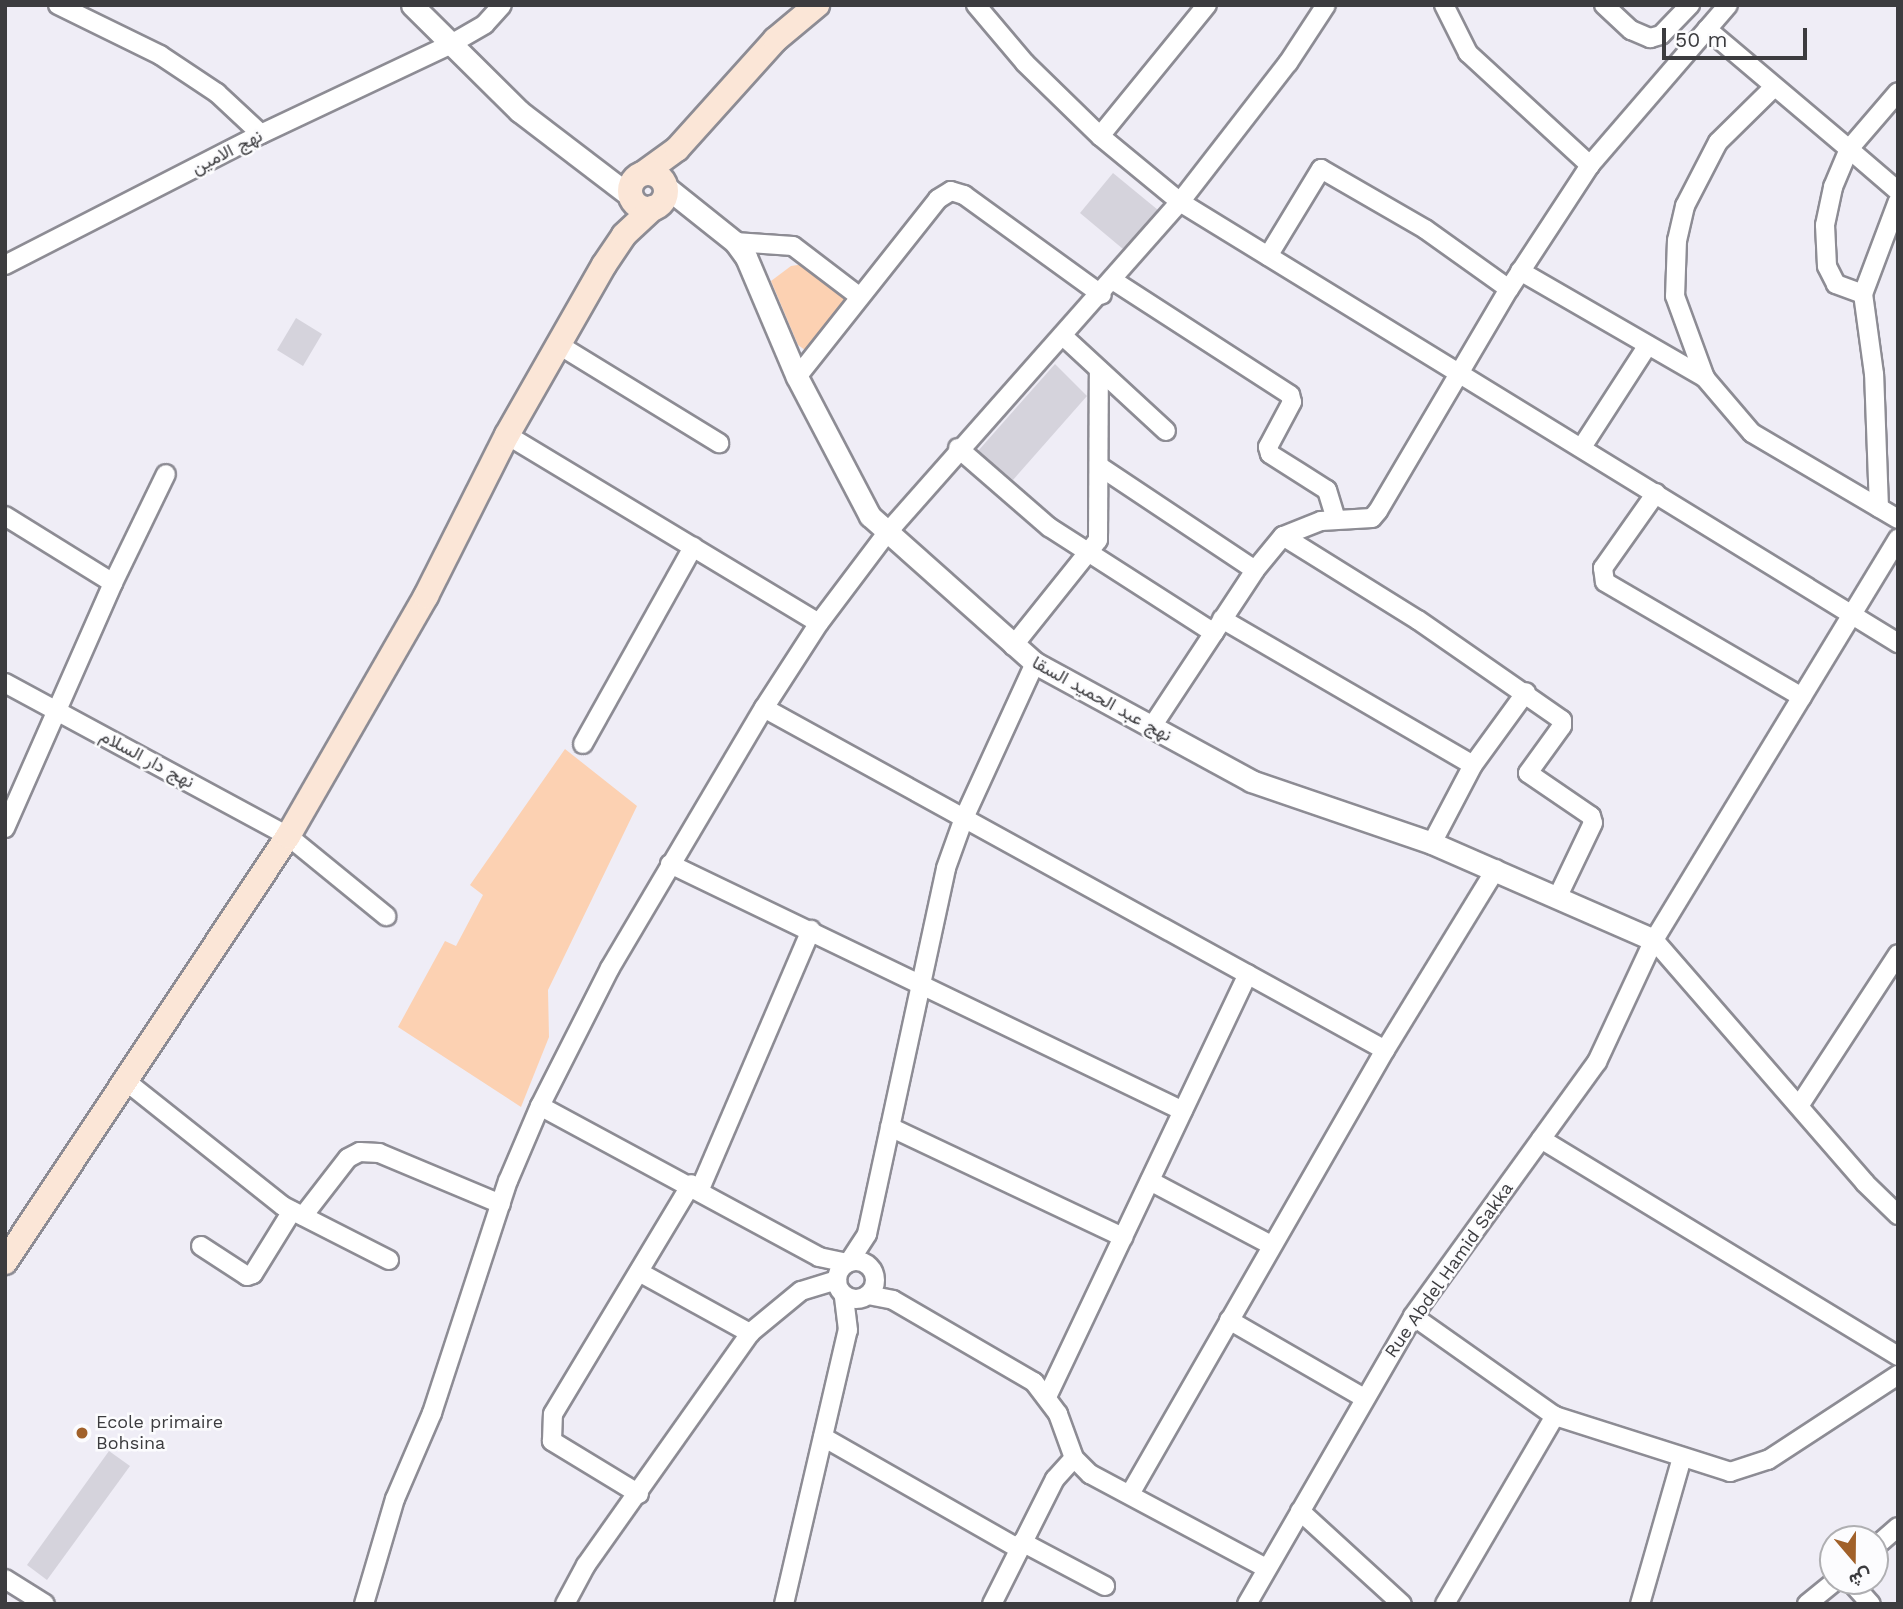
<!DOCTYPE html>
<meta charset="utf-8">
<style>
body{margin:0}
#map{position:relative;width:1903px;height:1609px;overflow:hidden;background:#efedf6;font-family:"Work Sans",Vazirmatn,sans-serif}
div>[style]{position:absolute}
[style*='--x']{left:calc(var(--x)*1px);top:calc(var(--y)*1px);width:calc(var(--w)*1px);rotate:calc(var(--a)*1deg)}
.green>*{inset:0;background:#fcd1b2}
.building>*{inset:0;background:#d5d3dc}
.roads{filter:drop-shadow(2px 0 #8d8c94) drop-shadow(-2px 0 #8d8c94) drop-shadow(0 2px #8d8c94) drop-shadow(0 -2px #8d8c94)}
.minor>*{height:18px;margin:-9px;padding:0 9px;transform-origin:9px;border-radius:9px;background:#fff}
.minor>.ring{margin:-9px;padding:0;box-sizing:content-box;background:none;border:18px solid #fff;border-radius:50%}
.tertiary>*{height:21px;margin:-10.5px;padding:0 10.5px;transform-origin:10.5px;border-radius:10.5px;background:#fff}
.secondary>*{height:24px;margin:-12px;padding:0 12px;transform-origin:12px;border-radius:12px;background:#fbe6d7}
.secondary>.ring{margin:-12px;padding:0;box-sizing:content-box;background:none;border:24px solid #fbe6d7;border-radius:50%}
.dots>*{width:19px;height:19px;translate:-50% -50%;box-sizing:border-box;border:4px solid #fcfcfe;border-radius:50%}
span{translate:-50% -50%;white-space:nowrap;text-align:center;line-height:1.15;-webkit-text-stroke:5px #fcfcfe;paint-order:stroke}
.street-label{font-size:18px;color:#3c3c3f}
.poi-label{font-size:18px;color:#3c3c3f}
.left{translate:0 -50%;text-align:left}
.frame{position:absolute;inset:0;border:7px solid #3c3c3f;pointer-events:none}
.north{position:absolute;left:1819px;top:1525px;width:70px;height:70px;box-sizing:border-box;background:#fcfcfe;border:2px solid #afafb2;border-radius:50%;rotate:160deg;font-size:19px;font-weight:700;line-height:28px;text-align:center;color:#3c3c3f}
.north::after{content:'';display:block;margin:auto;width:24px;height:32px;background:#a1612a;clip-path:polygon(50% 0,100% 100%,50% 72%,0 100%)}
.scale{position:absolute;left:1662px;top:28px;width:145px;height:32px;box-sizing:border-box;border:4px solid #3c3c3f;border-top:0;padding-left:9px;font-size:21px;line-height:24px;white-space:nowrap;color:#3c3c3f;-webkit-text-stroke:5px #fcfcfe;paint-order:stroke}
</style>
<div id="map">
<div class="green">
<div style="clip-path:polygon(804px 264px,845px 299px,805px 350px,798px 345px,771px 281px,791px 266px)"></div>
<div style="clip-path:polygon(565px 749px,637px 806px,548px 990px,549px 1037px,521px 1107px,398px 1027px,445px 941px,456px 946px,483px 895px,470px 885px)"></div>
</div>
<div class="building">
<div style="clip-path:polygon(1113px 173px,1158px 210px,1123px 249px,1080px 213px)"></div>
<div style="clip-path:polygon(296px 318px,322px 334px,303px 366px,277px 350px)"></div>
<div style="clip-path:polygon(1055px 364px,1087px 396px,1013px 480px,978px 451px)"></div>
<div style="clip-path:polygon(109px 1451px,130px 1466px,47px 1580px,27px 1565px)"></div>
</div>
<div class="roads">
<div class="minor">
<div style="--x:58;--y:5;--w:114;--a:26.1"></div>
<div style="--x:160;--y:55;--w:69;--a:33.7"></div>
<div style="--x:217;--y:93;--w:60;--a:43"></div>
<div style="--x:976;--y:5;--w:76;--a:49.8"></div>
<div style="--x:1025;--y:63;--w:105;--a:44.2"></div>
<div style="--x:1100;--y:136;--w:104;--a:39.5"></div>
<div style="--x:1180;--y:202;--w:843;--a:31.56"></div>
<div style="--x:1444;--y:5;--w:54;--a:63.4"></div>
<div style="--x:1468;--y:53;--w:166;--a:42.6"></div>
<div style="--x:1604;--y:5;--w:37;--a:43"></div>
<div style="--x:1631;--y:30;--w:21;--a:23"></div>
<div style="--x:1650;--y:38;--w:11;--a:-15"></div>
<div style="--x:1661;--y:35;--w:42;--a:-46"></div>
<div style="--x:1707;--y:29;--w:186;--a:40.2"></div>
<div style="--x:1849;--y:149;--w:75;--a:-49.3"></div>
<div style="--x:1773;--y:88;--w:77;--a:135.5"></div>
<div style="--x:1718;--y:142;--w:72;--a:117.3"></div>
<div style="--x:1685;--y:206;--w:35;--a:103"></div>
<div style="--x:1677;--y:240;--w:56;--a:92"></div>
<div style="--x:1675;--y:296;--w:87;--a:69.9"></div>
<div style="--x:1705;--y:378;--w:72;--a:49.5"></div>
<div style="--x:1752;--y:433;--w:169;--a:30.5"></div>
<div style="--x:1100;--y:136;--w:169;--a:-50.8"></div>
<div style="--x:735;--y:242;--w:58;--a:3.9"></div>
<div style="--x:793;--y:246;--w:84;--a:37.3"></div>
<div style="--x:5;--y:265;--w:288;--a:-27.1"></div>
<div style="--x:261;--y:134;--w:210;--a:-25.3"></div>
<div style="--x:451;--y:44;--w:39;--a:-30"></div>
<div style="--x:485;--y:24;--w:25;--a:-48"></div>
<div style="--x:1520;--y:271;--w:214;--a:30"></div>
<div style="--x:1114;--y:281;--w:210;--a:32.9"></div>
<div style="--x:1290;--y:395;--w:7;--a:74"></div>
<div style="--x:1292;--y:402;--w:51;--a:118.1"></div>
<div style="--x:1268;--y:447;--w:7;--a:74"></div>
<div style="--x:1270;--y:454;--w:67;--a:32.3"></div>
<div style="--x:1327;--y:490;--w:31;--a:73"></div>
<div style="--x:1509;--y:289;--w:148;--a:-56.8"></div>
<div style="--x:1590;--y:165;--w:211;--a:-49.2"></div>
<div style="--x:1863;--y:294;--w:29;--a:-160"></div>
<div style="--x:1836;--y:284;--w:20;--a:-117"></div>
<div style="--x:1827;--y:266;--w:41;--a:-92.8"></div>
<div style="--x:1825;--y:225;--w:39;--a:-78"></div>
<div style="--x:1833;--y:187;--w:41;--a:-67.2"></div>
<div style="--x:1849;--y:149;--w:65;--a:40.6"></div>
<div style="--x:1063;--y:336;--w:140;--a:42.7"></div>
<div style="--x:559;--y:345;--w:188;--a:31.5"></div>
<div style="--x:797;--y:377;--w:227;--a:-51.6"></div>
<div style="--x:938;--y:199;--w:15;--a:-32"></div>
<div style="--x:951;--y:191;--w:14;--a:17"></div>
<div style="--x:964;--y:195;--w:170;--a:35.9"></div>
<div style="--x:507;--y:435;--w:364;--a:31.1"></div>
<div style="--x:1582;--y:447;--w:121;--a:-57.1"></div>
<div style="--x:958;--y:448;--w:121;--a:41"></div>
<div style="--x:1049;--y:527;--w:196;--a:32.7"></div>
<div style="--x:1099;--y:466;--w:187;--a:33.7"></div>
<div style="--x:1656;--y:493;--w:92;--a:125.2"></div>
<div style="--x:1603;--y:568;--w:14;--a:82"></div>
<div style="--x:1605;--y:582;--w:228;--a:30.3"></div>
<div style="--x:1879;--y:508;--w:134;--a:-92.1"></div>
<div style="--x:1874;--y:374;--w:81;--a:-97.8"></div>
<div style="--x:1863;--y:294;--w:99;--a:-69.4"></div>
<div style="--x:5;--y:516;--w:127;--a:31.8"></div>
<div style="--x:1283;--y:536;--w:159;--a:31.9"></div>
<div style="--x:1418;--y:620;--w:175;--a:34.8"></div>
<div style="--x:1562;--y:720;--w:6;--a:90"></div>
<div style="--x:1562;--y:726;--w:58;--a:125.9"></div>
<div style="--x:1528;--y:773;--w:76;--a:34.3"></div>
<div style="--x:1591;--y:816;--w:7;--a:74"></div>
<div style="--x:1593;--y:823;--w:81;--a:115.6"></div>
<div style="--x:1222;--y:619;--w:290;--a:30.2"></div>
<div style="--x:1013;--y:646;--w:136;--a:-51.3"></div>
<div style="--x:1098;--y:540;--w:170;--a:-89.7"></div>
<div style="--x:5;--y:683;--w:322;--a:28.4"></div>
<div style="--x:288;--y:836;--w:127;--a:39.2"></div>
<div style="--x:764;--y:708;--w:709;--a:28.84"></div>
<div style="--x:1151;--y:728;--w:189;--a:-56.6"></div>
<div style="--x:1255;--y:570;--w:44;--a:-50.5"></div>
<div style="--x:1283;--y:536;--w:41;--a:-21.5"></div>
<div style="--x:1321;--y:521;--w:51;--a:-3.4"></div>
<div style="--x:1372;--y:518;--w:9;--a:-49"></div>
<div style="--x:1378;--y:511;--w:258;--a:-59.5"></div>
<div style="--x:1509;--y:289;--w:103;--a:-144.5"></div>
<div style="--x:1425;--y:229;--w:120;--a:-150"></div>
<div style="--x:1321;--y:169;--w:102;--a:121.3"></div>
<div style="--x:583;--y:744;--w:226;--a:-60.8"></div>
<div style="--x:5;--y:828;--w:268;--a:-66.2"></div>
<div style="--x:113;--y:583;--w:121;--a:-64.1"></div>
<div style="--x:1432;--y:843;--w:88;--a:-62.3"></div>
<div style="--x:1473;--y:765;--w:90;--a:-54"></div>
<div style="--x:670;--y:864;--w:569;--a:25.71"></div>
<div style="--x:1654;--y:940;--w:322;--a:49"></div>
<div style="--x:1865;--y:1183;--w:46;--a:44.1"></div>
<div style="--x:127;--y:1082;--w:199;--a:38.5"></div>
<div style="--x:283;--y:1206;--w:119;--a:27"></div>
<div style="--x:540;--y:1106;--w:317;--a:28.4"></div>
<div style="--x:819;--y:1257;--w:29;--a:12"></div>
<div style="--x:1799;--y:1106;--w:181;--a:-56.9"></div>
<div style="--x:890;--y:1127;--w:258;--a:25.3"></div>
<div style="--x:1541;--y:1139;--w:418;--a:31.3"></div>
<div style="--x:1150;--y:1181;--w:137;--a:27.9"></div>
<div style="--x:700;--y:1189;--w:282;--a:-66.8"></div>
<div style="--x:303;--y:1216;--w:73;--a:-52.2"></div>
<div style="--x:348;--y:1158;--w:13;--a:-27"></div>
<div style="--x:360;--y:1152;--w:19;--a:3"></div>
<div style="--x:379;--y:1153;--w:132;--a:22.7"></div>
<div style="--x:201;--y:1246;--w:55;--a:33.1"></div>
<div style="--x:247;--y:1276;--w:6;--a:-18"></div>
<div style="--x:253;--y:1274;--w:74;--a:-58.2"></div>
<div class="ring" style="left:837px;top:1261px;width:20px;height:20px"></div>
<div style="--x:849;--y:1262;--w:33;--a:-57"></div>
<div style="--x:867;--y:1234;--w:374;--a:-77.8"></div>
<div style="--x:946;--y:868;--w:53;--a:-70.2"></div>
<div style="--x:964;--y:818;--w:170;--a:-65.4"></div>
<div style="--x:639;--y:1272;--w:127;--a:28.8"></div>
<div style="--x:868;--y:1295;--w:25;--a:11"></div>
<div style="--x:893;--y:1300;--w:163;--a:30.2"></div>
<div style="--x:1034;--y:1382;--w:40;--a:53"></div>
<div style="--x:1058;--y:1414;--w:47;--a:70"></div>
<div style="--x:1074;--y:1458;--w:23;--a:45"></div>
<div style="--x:1090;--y:1474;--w:200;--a:28.1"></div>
<div style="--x:1413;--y:1316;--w:174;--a:35.2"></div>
<div style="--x:1555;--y:1416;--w:184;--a:17.7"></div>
<div style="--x:1730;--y:1472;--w:40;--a:-18"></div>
<div style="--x:1768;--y:1460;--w:155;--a:-33.2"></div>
<div style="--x:1229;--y:1320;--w:156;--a:30"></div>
<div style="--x:1047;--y:1397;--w:468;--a:-64.6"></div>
<div style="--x:823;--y:1437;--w:226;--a:29.7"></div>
<div style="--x:639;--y:1494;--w:102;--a:-148.7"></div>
<div style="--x:552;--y:1441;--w:27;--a:-88"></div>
<div style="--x:553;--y:1414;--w:268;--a:-59"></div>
<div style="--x:1130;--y:1494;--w:512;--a:-60.13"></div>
<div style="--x:1385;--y:1050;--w:212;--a:-58.5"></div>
<div style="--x:1300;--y:1511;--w:138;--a:42.4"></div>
<div style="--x:1022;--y:1542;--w:94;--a:27.9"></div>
<div style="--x:1875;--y:1547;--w:30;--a:-41"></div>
<div style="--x:5;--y:1579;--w:47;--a:32"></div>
<div style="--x:1850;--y:1581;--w:31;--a:48"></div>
<div style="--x:364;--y:1604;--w:109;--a:-73.6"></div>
<div style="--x:395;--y:1499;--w:94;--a:-66.7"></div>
<div style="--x:432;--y:1413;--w:244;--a:-71.9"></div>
<div style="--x:508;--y:1181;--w:82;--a:-66.9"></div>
<div style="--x:540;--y:1106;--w:155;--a:-63.1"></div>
<div style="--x:610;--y:968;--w:302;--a:-59.4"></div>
<div style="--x:764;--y:708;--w:101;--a:-57.1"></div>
<div style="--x:819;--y:623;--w:111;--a:-53"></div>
<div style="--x:886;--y:534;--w:443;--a:-48.5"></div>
<div style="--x:1180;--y:202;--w:176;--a:-52.2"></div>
<div style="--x:1288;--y:63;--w:69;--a:-56.8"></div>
<div style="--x:565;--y:1604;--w:44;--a:-61.7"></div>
<div style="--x:586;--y:1565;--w:284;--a:-54.7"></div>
<div style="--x:750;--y:1333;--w:66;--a:-39.5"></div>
<div style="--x:801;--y:1291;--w:38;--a:-17"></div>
<div style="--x:784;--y:1604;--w:281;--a:-76.9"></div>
<div style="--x:848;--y:1330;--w:35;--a:-97"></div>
<div style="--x:992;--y:1604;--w:140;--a:-63.3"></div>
<div style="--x:1055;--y:1479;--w:28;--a:-48"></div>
<div style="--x:1247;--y:1604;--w:332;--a:-60"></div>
<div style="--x:1413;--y:1316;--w:314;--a:-54.1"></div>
<div style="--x:1597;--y:1062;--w:135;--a:-65"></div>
<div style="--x:1654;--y:940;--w:470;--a:-58.7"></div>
<div style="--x:1445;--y:1604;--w:218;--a:-59.7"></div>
<div style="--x:1640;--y:1604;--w:152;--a:-74"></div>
<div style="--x:1807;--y:1604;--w:36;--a:-39"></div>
</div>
<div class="tertiary">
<div style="--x:412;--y:5;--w:151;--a:44.7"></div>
<div style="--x:519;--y:111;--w:140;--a:37.4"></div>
<div style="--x:666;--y:187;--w:88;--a:38.6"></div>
<div style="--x:735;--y:242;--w:19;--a:54"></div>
<div style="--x:746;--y:257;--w:130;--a:67"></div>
<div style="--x:797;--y:377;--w:157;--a:62.3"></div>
<div style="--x:870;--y:516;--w:221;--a:41.7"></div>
<div style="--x:1035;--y:663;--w:246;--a:28.6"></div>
<div style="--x:1251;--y:781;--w:191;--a:18.9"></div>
<div style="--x:1432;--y:843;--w:242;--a:23.6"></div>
</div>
<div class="secondary">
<div style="--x:644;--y:173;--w:41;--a:-36"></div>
<div style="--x:677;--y:149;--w:147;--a:-48"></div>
<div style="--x:775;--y:40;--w:55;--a:-39.8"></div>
<div class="ring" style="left:630px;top:173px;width:12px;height:12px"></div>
<div style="--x:5;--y:1262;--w:511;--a:-56.4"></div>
<div style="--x:288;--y:836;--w:277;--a:-60.1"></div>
<div style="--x:426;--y:596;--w:180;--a:-63.3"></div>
<div style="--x:507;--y:435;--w:196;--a:-60.3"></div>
<div style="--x:604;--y:265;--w:36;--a:-56"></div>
<div style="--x:624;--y:235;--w:40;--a:-43"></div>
</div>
</div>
<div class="dots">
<div style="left:82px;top:1433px;background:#a1612a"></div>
</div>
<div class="street-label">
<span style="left:227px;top:152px;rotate:-27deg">نهج الامين</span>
<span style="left:1102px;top:699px;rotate:29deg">نهج عبد الحميد السقا</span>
<span style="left:147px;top:759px;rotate:28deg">نهج دار السلام</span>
<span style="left:1449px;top:1270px;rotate:-55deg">Rue Abdel Hamid Sakka</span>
</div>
<div class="poi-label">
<span class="left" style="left:96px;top:1433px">Ecole primaire<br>Bohsina</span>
</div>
<div class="frame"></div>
<div class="north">ش</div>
<div class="scale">50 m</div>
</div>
